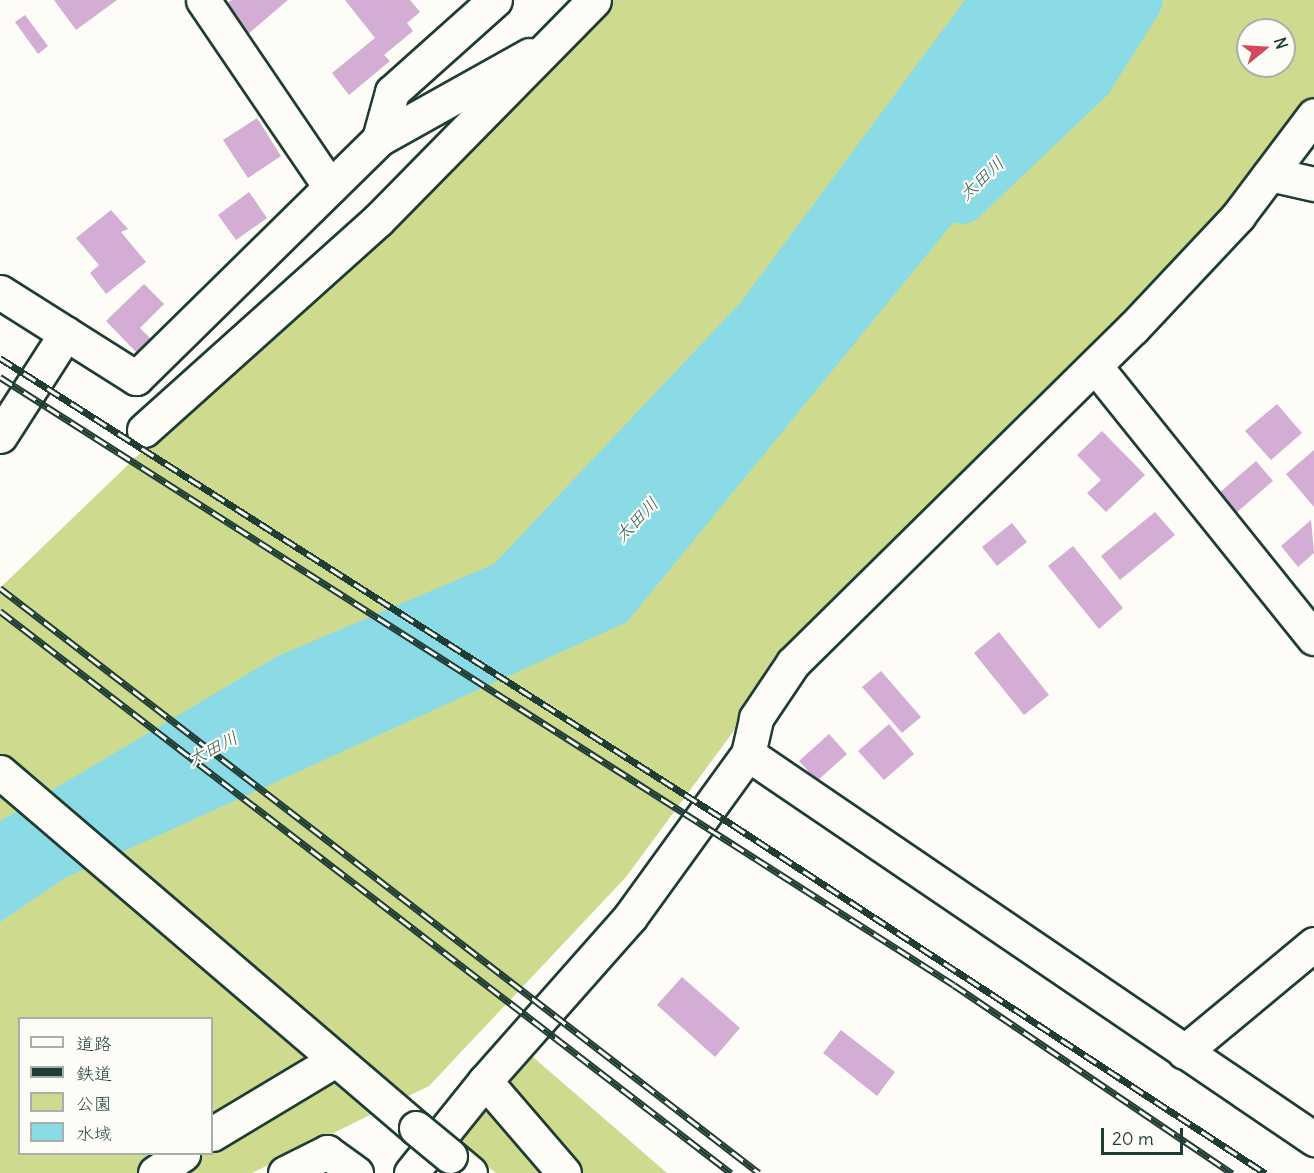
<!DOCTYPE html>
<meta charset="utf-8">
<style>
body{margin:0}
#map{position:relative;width:1314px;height:1173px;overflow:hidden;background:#fdfcf7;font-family:Delius,"Klee One",sans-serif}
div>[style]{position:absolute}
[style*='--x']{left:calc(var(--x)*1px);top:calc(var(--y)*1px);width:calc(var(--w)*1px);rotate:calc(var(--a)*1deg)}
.green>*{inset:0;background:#cedb8f}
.water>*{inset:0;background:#8bdbe6}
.river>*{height:50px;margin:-25px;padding:0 25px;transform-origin:25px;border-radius:25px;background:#8bdbe6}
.building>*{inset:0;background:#d4add5}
.roads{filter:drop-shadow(2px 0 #1f3d34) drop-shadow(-2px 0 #1f3d34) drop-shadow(0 2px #1f3d34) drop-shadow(0 -2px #1f3d34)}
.minor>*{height:33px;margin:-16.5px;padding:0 16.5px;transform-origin:16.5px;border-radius:16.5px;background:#fdfcf7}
.rail>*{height:7px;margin-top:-3.5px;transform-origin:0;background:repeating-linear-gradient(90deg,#fdfcf7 0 14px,#1f3d34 0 28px);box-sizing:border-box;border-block:2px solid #1f3d34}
.bridges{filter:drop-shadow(2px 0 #1f3d34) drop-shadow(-2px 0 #1f3d34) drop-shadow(0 2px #1f3d34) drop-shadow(0 -2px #1f3d34)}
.minor-bridge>*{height:33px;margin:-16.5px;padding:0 16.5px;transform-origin:16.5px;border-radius:16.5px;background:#fdfcf7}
span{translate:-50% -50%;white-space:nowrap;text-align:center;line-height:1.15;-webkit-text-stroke:4.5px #fdfcf7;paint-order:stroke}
.water-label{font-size:18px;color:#355d58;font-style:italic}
.legend{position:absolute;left:18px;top:1017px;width:195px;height:138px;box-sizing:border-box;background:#fdfcf7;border:2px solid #a4b0a9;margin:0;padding:8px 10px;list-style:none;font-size:18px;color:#1f3d34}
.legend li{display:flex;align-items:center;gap:12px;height:30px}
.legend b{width:30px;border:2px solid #a4b0a9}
.north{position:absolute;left:1236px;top:18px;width:60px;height:60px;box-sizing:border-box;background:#fdfcf7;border:2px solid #a4b0a9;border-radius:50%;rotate:72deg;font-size:16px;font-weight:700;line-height:24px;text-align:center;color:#1f3d34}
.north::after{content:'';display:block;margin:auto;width:21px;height:27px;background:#d1495b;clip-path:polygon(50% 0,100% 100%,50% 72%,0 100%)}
.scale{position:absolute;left:1101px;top:1128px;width:82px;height:27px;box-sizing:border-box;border:3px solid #1f3d34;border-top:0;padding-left:8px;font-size:18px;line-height:21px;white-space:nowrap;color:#1f3d34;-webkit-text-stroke:4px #fdfcf7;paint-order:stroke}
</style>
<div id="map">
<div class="green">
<div style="clip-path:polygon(evenodd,611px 0,1314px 0,1314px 105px,1181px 278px,809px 629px,626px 877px,429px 1086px,252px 1173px,0 1173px,0 588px,611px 0,1248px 30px,1284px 30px,1284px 66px,1248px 66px,1248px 30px,611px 0,20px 1018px,212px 1018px,212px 1154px,20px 1154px,20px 1018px)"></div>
<div style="clip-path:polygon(526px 1051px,667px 1173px,496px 1173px,452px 1138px)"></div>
</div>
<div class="water">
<div style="clip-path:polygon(965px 0,1135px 0,627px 622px,65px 878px,0 922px,0 821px,278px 656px,494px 564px,741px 302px)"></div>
</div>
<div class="river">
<div style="--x:962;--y:199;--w:175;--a:-43.6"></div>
<div style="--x:1089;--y:78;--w:92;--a:-57.9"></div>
</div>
<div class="building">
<div style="clip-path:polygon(54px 0,117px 0,76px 30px)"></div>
<div style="clip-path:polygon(232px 0,288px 0,248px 34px,227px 3px)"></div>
<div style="clip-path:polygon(345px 0,410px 0,420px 12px,407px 23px,413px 31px,384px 55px,390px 61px,349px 95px,332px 73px,375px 38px)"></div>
<div style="clip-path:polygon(25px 15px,48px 46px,38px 54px,15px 22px)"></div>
<div style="clip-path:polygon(257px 118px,281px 156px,248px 178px,223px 140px)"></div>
<div style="clip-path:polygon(249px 192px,267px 218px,236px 240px,218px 215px)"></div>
<div style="clip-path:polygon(111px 210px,128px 229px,121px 232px,146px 262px,106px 294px,90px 273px,99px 265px,76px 238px)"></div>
<div style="clip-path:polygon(144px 284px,164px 304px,140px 328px,151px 339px,137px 353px,106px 321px)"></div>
<div style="clip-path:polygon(1277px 404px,1302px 433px,1271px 460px,1245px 431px)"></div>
<div style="clip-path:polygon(1102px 431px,1145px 475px,1106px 512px,1087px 493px,1101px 480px,1077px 455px)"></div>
<div style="clip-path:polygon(1314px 450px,1314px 507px,1286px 474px)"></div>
<div style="clip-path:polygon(1256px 461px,1273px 481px,1236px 513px,1219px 493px)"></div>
<div style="clip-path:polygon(1155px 512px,1175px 535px,1120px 580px,1101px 556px)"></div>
<div style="clip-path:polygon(1311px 520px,1314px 553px,1298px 567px,1281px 546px)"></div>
<div style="clip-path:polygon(1012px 523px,1027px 542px,997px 566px,982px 547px)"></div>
<div style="clip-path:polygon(1073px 546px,1123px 608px,1099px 629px,1048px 566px)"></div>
<div style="clip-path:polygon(999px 632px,1049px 695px,1024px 715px,974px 653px)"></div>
<div style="clip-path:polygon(881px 671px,921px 717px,902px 733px,862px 687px)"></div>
<div style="clip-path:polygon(889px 724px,914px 754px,884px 780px,858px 751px)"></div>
<div style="clip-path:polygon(829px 734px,847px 754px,817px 781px,799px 761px)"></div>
<div style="clip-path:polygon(682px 977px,740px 1028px,715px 1057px,657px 1005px)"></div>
<div style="clip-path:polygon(841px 1030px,895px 1072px,877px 1096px,823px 1053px)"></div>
</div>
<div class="roads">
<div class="minor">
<div style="--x:203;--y:0;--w:226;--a:55.8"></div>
<div style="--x:379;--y:139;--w:172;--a:-29.2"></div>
<div style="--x:1270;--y:174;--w:45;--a:12.8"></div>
<div style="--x:0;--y:292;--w:161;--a:32.3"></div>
<div style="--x:136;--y:378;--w:341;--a:-44.5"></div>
<div style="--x:379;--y:139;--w:49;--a:-74.5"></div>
<div style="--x:392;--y:92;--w:138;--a:-41.8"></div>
<div style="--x:1095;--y:366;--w:349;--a:51.2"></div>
<div style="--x:144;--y:430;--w:314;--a:-41.9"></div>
<div style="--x:378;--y:220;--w:308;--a:-45.5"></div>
<div style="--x:0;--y:436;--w:122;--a:-57.3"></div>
<div style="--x:748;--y:754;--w:685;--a:34.22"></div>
<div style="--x:0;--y:772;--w:548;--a:40.56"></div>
<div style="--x:1184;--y:1052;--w:169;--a:-39.7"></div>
<div style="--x:485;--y:1081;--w:121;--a:49.3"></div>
<div style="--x:212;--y:1134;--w:144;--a:-31"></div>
<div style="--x:450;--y:1156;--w:26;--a:40"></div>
<div style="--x:155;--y:1173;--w:34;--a:-34"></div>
<div style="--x:285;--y:1173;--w:47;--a:-26.6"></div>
<div style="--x:327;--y:1152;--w:36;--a:36"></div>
<div style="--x:411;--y:1173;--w:118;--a:-51.2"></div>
<div style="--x:485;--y:1081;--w:219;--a:-48.5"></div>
<div style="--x:630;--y:917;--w:201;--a:-54.1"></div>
<div style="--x:748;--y:754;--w:37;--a:-77"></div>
<div style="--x:756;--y:718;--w:66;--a:-56.1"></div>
<div style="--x:793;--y:663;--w:477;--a:-44.6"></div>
<div style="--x:1133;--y:328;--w:154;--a:-46.8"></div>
<div style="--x:1238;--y:216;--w:126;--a:-53"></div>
</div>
</div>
<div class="rail">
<div style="--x:0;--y:358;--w:869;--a:32.5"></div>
<div style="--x:733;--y:825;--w:636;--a:33.19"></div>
<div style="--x:0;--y:377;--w:1131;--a:32.51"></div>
<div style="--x:954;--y:985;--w:336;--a:34.1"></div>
<div style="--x:0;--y:588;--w:958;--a:37.62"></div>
<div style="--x:0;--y:611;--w:922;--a:37.55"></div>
</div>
<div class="bridges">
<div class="minor-bridge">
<div style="--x:416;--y:1128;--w:44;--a:39.5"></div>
</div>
</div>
<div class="water-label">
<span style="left:982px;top:179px;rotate:-43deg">太田川</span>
<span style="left:637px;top:520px;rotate:-46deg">太田川</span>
<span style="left:213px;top:749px;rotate:-27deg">太田川</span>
</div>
<ul class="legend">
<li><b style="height:8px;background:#fdfcf7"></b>道路</li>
<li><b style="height:8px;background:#1f3d34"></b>鉄道</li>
<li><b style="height:16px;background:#cedb8f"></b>公園</li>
<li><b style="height:16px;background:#8bdbe6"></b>水域</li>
</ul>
<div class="north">N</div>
<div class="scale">20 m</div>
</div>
